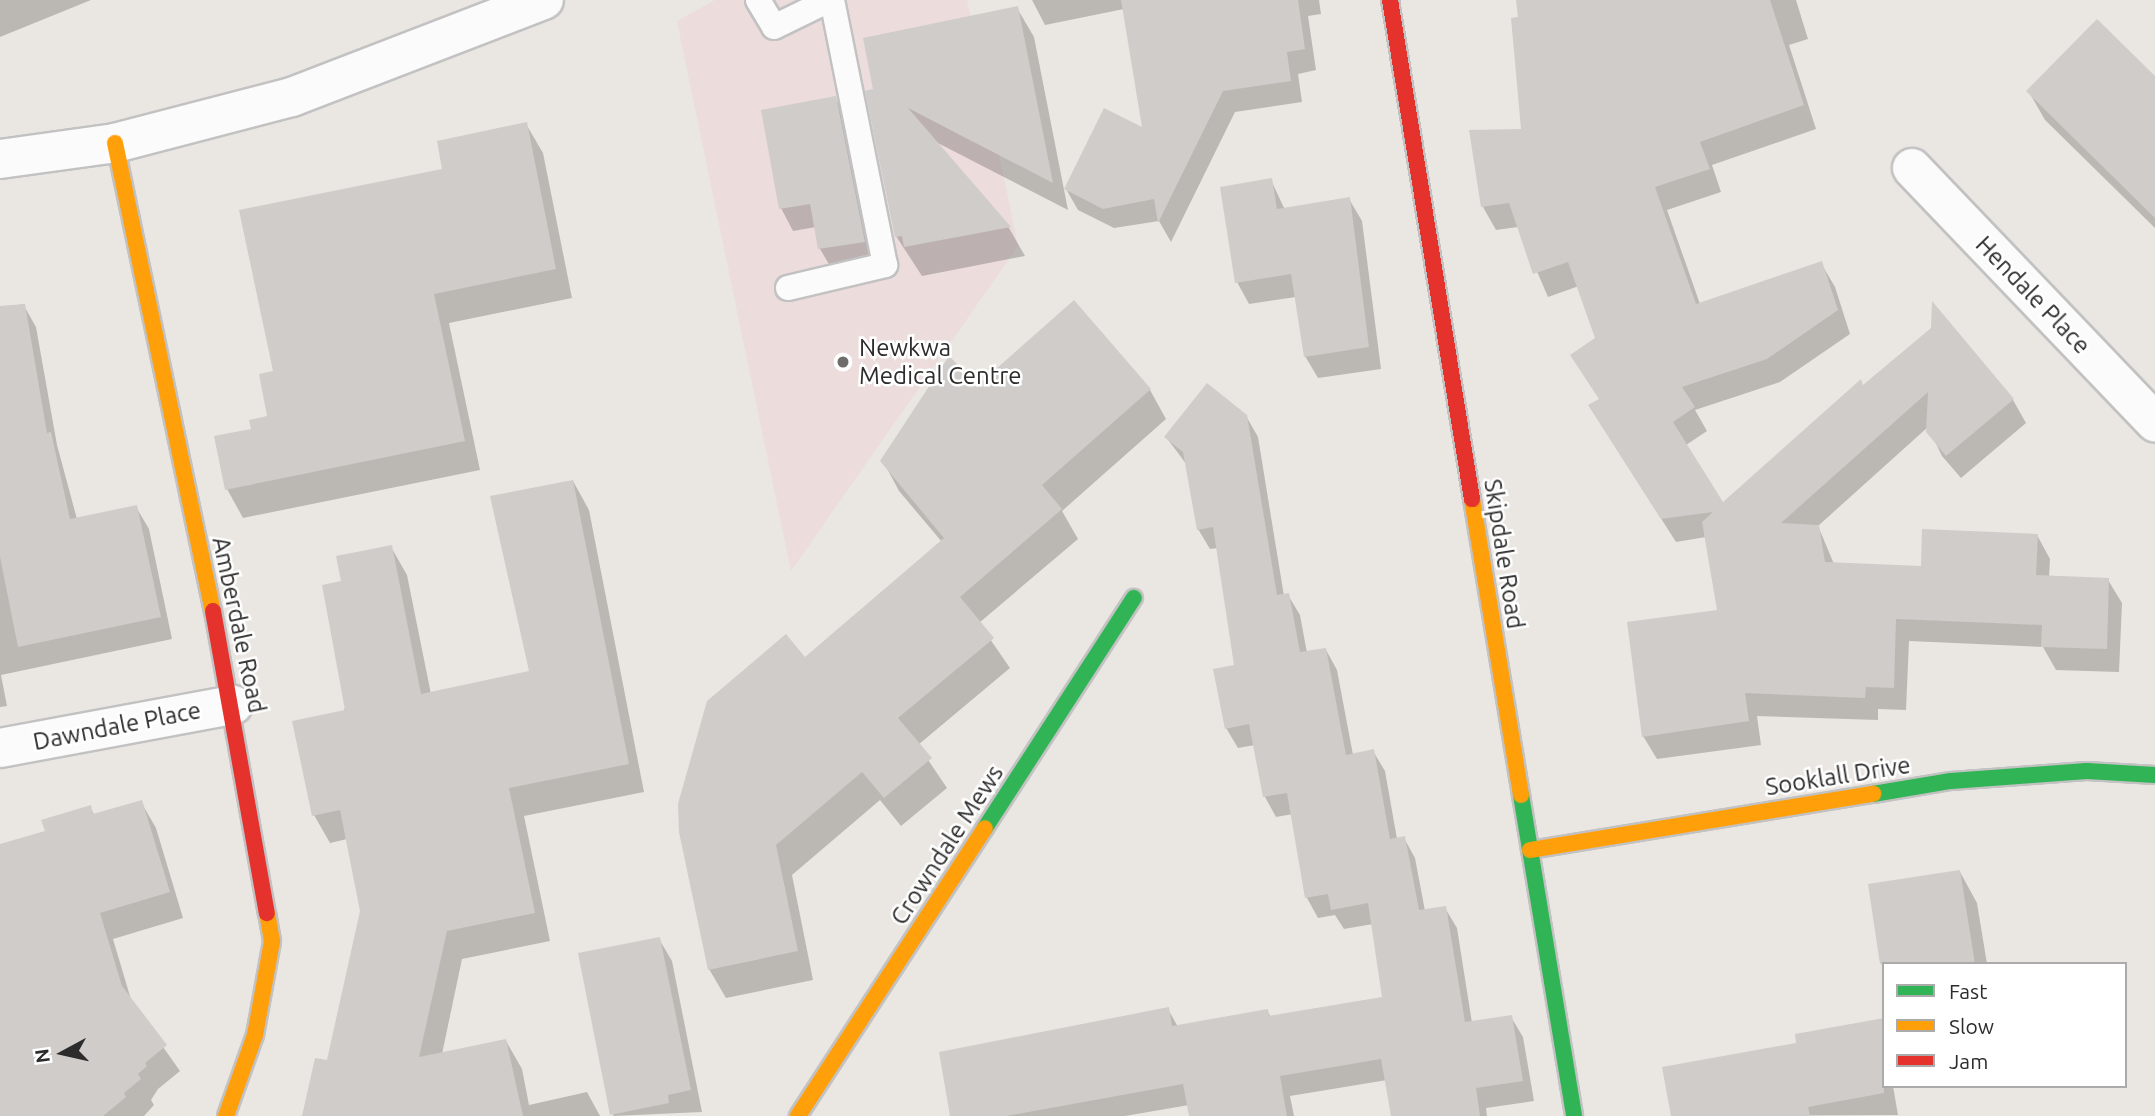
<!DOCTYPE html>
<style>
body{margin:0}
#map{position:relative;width:2155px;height:1116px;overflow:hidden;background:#eae6e2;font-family:Ubuntu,sans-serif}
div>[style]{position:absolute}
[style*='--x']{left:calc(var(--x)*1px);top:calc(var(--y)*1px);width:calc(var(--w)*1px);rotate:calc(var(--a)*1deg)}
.medical>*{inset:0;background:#ecdcdc}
.shadow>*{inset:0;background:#0003}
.building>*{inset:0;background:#cfccc9}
.roads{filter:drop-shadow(2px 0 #c3c2c3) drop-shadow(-2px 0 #c3c2c3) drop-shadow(0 2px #c3c2c3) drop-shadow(0 -2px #c3c2c3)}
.lane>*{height:24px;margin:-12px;padding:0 12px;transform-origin:12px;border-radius:12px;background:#fcfbfb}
.street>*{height:38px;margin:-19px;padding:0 19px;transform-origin:19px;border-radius:19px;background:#fcfbfb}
.fast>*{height:16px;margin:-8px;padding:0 8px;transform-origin:8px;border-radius:8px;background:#30b455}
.slow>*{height:16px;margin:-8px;padding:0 8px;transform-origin:8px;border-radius:8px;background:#ff9f0a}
.jam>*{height:16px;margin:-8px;padding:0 8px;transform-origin:8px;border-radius:8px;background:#e5322d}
.dots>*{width:19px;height:19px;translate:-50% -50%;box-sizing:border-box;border:4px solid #fff;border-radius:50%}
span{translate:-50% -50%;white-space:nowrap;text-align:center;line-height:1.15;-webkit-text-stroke:5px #fff;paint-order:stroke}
.street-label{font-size:24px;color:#2c2c2c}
.poi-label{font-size:24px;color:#2c2c2c}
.left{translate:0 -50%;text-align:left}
.legend{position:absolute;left:1882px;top:962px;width:245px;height:126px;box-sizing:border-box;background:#fff;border:2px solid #ababab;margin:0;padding:9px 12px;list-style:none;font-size:21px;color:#2c2c2c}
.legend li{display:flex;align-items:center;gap:14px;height:35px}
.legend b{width:35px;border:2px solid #ababab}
.north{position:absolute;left:28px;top:1018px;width:70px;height:70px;-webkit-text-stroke:5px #fff;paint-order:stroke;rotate:262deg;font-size:19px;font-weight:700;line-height:28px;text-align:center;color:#2c2c2c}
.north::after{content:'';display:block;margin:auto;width:24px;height:32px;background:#2c2c2c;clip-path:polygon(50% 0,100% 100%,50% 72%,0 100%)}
</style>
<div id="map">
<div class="medical">
<div style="clip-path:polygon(715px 0,967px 0,1018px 246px,791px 571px,677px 21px)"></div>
</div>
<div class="shadow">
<div style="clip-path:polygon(0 0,91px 0,0 37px)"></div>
<div style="clip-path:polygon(1032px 0,1319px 0,1321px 14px,1308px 16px,1316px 70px,1298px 74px,1302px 102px,1235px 112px,1171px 242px,1159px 221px,1114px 228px,1078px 210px,1066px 189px,1144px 130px,1124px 9px,1045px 25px)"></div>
<div style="clip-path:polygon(1518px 0,1796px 0,1808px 39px,1789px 45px,1816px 129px,1712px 165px,1721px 192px,1667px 210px,1700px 304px,1821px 263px,1835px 287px,1850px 334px,1780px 382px,1695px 410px,1707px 431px,1686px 445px,1723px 505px,1933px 328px,2013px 400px,2026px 423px,1961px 478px,1942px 456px,1928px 427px,1818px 526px,1834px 564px,1922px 568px,2037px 535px,2050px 559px,2049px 577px,2108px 580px,2122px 603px,2119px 672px,2056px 670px,2043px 647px,1909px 641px,1906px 710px,1878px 709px,1878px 720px,1757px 716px,1761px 745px,1657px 759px,1643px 736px,1719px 611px,1706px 537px,1676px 542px,1604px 429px,1597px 338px,1579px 286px,1548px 297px,1518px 227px,1496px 230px,1483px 207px,1523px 130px)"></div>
<div style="clip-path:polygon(1017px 8px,1034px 37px,1068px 210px,934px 141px,1009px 228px,1025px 256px,922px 276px,896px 236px,875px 91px)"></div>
<div style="clip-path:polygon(2155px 79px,2155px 228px,2045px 120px,2029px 92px)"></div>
<div style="clip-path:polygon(835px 98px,848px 120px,877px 264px,833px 271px,820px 249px,816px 227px,793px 231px,781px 208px)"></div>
<div style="clip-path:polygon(526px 124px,543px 153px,572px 298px,449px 323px,480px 470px,243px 518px,227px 489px,253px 430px,269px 417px,275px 372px,444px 170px)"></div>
<div style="clip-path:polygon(1271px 180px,1285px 210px,1349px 199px,1362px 221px,1381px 369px,1318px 378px,1305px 356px,1296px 297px,1249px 304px,1237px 282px)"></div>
<div style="clip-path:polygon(23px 304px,36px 327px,57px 445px,77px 519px,136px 507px,149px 529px,172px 639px,1px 675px,7px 706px,0 707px,0 309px)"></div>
<div style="clip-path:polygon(978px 388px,1150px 390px,1166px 419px,1062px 511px,1078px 539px,979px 623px,1010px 668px,918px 745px,947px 788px,901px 826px,880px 800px,792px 875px,813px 980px,726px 998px,709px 969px,805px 659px,942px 542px,899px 491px,883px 461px)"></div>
<div style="clip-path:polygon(1246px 416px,1258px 437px,1284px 596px,1288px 595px,1300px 615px,1307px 653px,1326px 650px,1337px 670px,1353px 755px,1373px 751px,1385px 771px,1397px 839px,1404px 838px,1415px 858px,1425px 911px,1445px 908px,1457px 928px,1472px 1023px,1511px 1017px,1523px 1037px,1534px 1101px,1486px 1108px,1487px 1116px,1393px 1116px,1387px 1080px,1290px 1096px,1294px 1116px,1191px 1116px,1189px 1105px,1125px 1116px,952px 1116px,1168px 1009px,1178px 1027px,1267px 1011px,1271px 1017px,1384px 998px,1373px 924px,1344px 929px,1335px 915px,1318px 918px,1307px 898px,1293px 814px,1276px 817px,1265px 797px,1255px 745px,1238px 748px,1226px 728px,1236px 666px,1218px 548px,1210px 549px,1198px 529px,1187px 465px,1166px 437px)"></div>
<div style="clip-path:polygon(573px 481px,589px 510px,644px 792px,524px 816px,550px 941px,462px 959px,442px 1054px,506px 1041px,522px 1069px,529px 1105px,587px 1092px,600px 1116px,307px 1116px,329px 1062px,362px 911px,347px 839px,330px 843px,314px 815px,391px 547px,407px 575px,431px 694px,531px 673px)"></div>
<div style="clip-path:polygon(141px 802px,156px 828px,183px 918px,113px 939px,132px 1003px,180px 1071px,158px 1089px,151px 1100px,154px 1105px,144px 1116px,1px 1116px,0 846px,47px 832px,90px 807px,95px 816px)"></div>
<div style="clip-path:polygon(1960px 872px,1977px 903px,1987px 964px,1884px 964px,1884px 979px,1870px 885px)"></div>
<div style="clip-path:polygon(659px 939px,672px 961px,702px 1112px,613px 1116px)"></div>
<div style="clip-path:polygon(1884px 1086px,1893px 1086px,1898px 1115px,1673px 1116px)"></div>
</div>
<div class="building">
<div style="clip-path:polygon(1121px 0,1298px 0,1305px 49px,1287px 52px,1291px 81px,1223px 91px,1158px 223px,1154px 199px,1103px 209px,1064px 189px,1104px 108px,1142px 127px)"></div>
<div style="clip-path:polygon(1516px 0,1770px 0,1804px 105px,1700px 142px,1710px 169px,1655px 187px,1696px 304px,1822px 261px,1838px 310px,1767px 359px,1682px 387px,1695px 407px,1673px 422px,1723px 502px,1861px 379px,1863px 385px,1931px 328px,1932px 301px,2014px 399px,1946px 456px,1926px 432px,1928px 392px,1781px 523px,1819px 525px,1825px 562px,1921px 566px,1922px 529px,2038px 534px,2036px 575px,2109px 578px,2107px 649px,2041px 647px,2042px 625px,1896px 619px,1894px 688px,1866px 687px,1865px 698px,1745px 693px,1749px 721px,1642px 737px,1627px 622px,1717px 610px,1702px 522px,1713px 512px,1661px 519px,1588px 405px,1599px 399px,1570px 355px,1595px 338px,1568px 262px,1533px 274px,1509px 203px,1481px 207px,1469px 130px,1521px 129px,1511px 18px,1518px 17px)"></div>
<div style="clip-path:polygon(1018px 6px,1053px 183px,908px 108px,1011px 227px,904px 247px,902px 236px,895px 237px,865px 91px,873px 89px,863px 38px)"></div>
<div style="clip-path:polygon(2097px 19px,2155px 76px,2155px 218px,2026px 91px)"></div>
<div style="clip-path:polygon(836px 96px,865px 242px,818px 249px,810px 204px,779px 209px,761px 110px)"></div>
<div style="clip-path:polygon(527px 122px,556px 269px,434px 294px,465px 441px,225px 490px,214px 436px,251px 429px,249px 420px,267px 416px,259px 374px,273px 371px,239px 210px,442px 169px,437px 141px)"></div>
<div style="clip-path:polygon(1272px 178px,1277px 209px,1350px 197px,1369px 347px,1304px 357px,1291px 274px,1235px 283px,1220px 187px)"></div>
<div style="clip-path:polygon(1074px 300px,1151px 389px,1042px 485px,1062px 509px,960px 597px,994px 638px,898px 718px,932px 758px,884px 798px,862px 772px,776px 845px,798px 951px,708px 970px,679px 832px,678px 804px,707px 701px,786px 634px,805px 657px,944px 538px,880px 461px,949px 356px,978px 385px)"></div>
<div style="clip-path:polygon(25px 304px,47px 433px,51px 432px,70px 519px,137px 505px,161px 617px,18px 647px,0 557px,0 306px)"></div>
<div style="clip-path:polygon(1207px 383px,1247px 415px,1277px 595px,1289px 593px,1300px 652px,1326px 648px,1346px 755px,1374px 749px,1390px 839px,1405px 836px,1419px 910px,1446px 906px,1465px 1022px,1512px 1015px,1523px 1081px,1476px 1088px,1480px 1116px,1391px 1116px,1381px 1059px,1280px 1076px,1287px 1116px,1189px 1116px,1183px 1084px,1006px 1116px,950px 1116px,939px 1052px,1169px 1007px,1172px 1026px,1268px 1009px,1269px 1016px,1382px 997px,1368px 903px,1331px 910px,1328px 894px,1305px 898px,1287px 793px,1263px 797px,1249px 724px,1225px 729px,1213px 669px,1234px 665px,1213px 527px,1197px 530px,1183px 452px,1164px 437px)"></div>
<div style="clip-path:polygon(573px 480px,629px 764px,509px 788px,535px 913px,447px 931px,419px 1057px,506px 1039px,523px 1116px,302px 1116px,315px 1058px,327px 1060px,360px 911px,340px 810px,312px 816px,292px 721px,345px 710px,322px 585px,341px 581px,336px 556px,392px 545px,421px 694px,529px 671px,490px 496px)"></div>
<div style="clip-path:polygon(142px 800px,170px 892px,100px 913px,122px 986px,167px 1045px,145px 1063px,147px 1066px,138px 1074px,141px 1079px,124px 1093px,126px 1097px,103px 1116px,0 1116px,0 844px,45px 831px,41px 820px,91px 805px,93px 814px)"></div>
<div style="clip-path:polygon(1960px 870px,1975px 964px,1880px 964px,1868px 884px)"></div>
<div style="clip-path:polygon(660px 937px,691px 1090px,668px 1095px,669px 1103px,610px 1115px,578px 953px)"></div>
<div style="clip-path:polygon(1884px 1018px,1884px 1093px,1808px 1107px,1810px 1116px,1671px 1116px,1662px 1067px,1796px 1043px,1795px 1034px)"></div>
</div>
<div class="roads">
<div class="lane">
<div style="--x:758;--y:0;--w:31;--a:59"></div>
<div style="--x:774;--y:27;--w:61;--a:-26.1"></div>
<div style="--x:788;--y:288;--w:100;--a:-13.3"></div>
<div style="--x:885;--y:265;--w:270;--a:-101.3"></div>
<div style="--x:832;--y:0;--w:7;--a:164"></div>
</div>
<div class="street">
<div style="--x:0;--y:159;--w:116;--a:-7.9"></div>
<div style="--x:115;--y:143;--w:183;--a:-14.6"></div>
<div style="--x:292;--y:97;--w:270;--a:-21.1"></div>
<div style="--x:1912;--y:168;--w:352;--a:46.3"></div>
<div style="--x:0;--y:748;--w:237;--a:-10.5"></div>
</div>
<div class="fast">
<div style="--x:1873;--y:794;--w:79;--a:-9.5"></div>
<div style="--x:1951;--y:781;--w:136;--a:-4.2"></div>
<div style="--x:2087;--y:771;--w:68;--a:3.4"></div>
<div style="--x:1521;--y:795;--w:325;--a:80.6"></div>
<div style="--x:985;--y:828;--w:274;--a:-57.1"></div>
</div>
<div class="slow">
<div style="--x:115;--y:143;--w:478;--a:78.2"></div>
<div style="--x:1472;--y:499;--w:300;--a:80.6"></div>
<div style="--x:1530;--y:850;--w:348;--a:-9.3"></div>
<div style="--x:226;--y:1116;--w:86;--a:-70.3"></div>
<div style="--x:255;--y:1035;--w:96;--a:-79.7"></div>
<div style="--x:272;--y:941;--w:28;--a:-100"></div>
<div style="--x:798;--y:1116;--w:343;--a:-57"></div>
</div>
<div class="jam">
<div style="--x:1390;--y:0;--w:506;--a:80.67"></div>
<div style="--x:213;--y:611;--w:307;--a:79.9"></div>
</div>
</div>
<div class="dots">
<div style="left:843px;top:362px;background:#6e6d6c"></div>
</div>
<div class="street-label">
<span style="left:2033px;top:295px;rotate:46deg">Hendale Place</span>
<span style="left:1504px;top:554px;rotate:81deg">Skipdale Road</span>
<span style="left:239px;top:625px;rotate:78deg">Amberdale Road</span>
<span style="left:117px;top:726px;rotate:-11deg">Dawndale Place</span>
<span style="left:1838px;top:776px;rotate:-9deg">Sooklall Drive</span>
<span style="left:947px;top:845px;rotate:-57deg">Crowndale Mews</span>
</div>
<div class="poi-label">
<span class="left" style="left:859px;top:362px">Newkwa<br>Medical Centre</span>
</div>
<ul class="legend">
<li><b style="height:9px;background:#30b455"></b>Fast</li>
<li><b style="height:9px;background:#ff9f0a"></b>Slow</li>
<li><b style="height:9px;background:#e5322d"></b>Jam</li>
</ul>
<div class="north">N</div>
</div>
